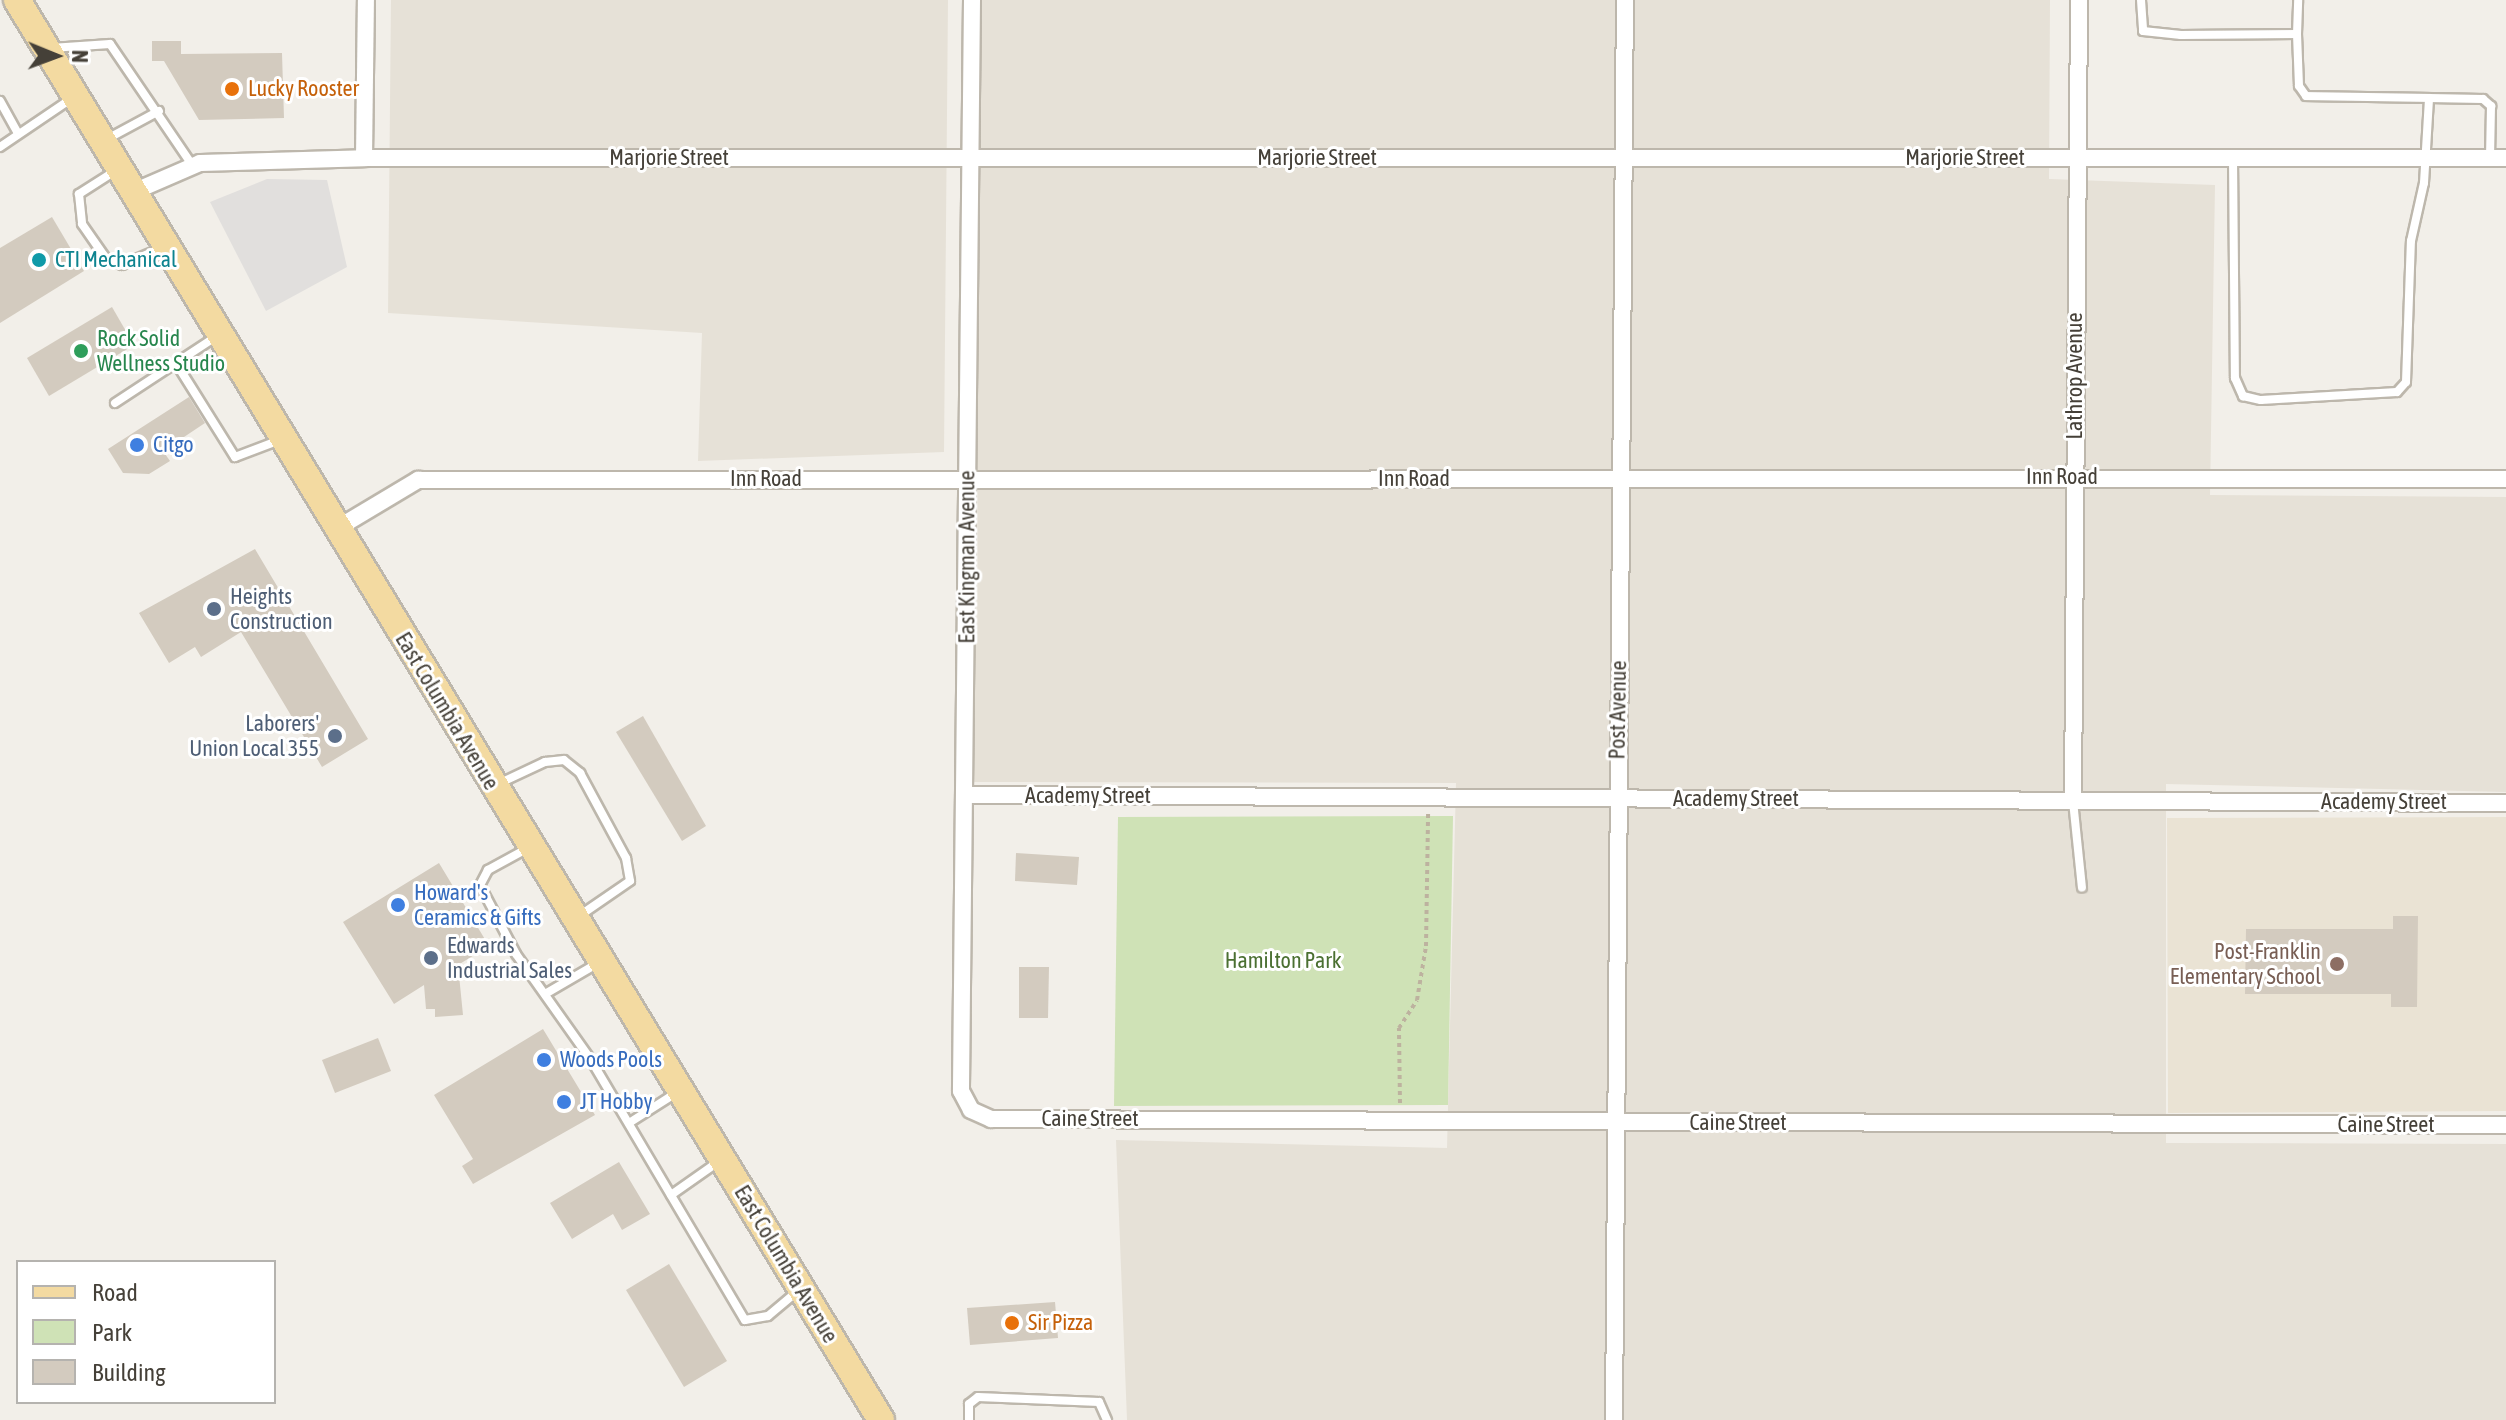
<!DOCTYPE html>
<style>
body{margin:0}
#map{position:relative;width:2506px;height:1420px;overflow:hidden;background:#f2efe9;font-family:"Asap Condensed",sans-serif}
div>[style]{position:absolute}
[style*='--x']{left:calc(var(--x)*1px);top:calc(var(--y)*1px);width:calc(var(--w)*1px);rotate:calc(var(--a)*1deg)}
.residential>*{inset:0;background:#e6e1d7}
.education>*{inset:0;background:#eae3d4}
.green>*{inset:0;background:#cfe2b6}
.parking>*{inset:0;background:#e1dfdd}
.building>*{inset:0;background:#d3cbbf}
.path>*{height:4px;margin-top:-2px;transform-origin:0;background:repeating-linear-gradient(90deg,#bdb29f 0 4px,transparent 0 8px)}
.roads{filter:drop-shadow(2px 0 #bdb7ac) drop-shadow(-2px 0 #bdb7ac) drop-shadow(0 2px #bdb7ac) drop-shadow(0 -2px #bdb7ac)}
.lane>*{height:8px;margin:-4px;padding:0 4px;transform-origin:4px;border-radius:4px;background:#fff}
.street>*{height:16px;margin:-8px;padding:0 8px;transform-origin:8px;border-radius:8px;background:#fff}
.primary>*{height:26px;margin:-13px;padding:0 13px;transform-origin:13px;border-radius:13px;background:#f3daa1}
.dots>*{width:22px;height:22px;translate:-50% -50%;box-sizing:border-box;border:4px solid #fff;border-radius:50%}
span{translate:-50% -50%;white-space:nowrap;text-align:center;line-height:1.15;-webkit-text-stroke:6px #fff;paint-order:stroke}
.food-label{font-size:22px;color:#c56008}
.left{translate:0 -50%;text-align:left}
.street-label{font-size:22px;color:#454038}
.culture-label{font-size:22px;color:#0d838f}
.leisure-label{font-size:22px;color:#27864d}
.shop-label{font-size:22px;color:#366cbe}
.service-label{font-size:22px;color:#4e5e75}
.right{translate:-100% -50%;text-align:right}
.education-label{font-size:22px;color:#785e54}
.park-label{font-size:22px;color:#4b7032}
.legend{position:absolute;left:16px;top:1260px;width:260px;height:144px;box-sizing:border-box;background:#fff;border:2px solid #b5b3af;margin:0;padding:10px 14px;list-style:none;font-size:24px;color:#454038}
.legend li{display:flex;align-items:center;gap:16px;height:40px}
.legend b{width:40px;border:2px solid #b5b3af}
.north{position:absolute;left:16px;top:16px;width:80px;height:80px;-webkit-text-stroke:6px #fff;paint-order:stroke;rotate:91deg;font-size:22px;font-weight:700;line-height:32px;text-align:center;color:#454038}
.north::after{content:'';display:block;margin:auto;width:28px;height:36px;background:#454038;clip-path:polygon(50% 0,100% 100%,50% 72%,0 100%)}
</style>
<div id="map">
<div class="residential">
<div style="clip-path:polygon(391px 0,948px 0,944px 452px,698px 461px,702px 333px,388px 313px)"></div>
<div style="clip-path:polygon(981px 0,2050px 0,2049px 179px,2215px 185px,2210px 495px,2506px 497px,2506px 792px,2166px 784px,2166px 1143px,2506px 1144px,2506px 1420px,1127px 1420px,1116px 1140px,1447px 1148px,1456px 783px,973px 782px)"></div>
</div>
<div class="education">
<div style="clip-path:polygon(2506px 817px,2506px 1111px,2168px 1113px,2167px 818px)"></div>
</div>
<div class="green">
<div style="clip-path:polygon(1453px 816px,1448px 1105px,1114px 1106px,1118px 817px)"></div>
</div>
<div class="parking">
<div style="clip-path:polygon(267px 179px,327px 180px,347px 267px,266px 311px,210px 202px)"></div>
</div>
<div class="building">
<div style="clip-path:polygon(152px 41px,181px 41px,181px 54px,282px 53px,284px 118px,199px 120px,164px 61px,152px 61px)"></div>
<div style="clip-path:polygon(52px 217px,84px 271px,0 323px,0 248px)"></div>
<div style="clip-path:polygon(112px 307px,134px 345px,49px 396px,27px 358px)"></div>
<div style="clip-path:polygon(189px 397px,205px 423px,163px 451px,170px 461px,149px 474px,123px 473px,108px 449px)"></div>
<div style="clip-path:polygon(255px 549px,368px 739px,322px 767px,241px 632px,201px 657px,195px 647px,169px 663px,139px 613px)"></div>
<div style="clip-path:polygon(643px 716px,706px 826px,682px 841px,616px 732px)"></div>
<div style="clip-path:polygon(1016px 853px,1079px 857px,1077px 885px,1015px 881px)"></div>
<div style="clip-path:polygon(439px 863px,489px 946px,458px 965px,463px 1015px,435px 1017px,435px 1009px,426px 1009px,424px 985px,394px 1004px,343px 922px)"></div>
<div style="clip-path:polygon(2393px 916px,2418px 916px,2417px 1007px,2391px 1007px,2391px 994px,2245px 994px,2246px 929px,2393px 929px)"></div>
<div style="clip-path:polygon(1019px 967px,1049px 967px,1048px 1018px,1019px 1018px)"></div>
<div style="clip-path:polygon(543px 1029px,595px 1115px,473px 1184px,462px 1166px,473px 1159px,434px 1095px)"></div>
<div style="clip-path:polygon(378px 1038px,391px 1071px,335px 1093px,322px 1060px)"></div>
<div style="clip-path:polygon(619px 1162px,650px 1214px,622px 1230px,613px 1214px,572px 1239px,550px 1203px)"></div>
<div style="clip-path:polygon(669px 1264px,727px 1361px,684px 1387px,626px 1290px)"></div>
<div style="clip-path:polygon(1055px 1302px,1058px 1338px,970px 1345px,967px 1308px)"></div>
</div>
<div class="path">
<div style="--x:1400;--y:1103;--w:75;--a:-90.8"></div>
<div style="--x:1399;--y:1028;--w:33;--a:-57"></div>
<div style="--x:1417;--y:1000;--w:55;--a:-80.5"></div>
<div style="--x:1426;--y:946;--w:132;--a:-89.1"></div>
</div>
<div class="roads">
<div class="lane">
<div style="--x:2141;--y:0;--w:31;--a:86"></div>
<div style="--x:2143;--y:31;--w:38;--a:6"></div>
<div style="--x:2181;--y:35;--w:116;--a:-0.5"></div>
<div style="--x:2297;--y:34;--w:34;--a:-88"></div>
<div style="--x:2297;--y:34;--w:52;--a:87.8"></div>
<div style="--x:2299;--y:86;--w:12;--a:55"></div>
<div style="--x:2306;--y:96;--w:123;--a:0.9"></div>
<div style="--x:51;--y:48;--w:59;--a:-3.9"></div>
<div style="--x:110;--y:44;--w:148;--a:55.8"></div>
<div style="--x:0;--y:101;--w:37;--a:61"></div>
<div style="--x:107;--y:139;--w:59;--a:-28.3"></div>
<div style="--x:0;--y:147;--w:86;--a:-34.1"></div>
<div style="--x:2233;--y:158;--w:220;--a:89.5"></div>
<div style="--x:2235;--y:378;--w:20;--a:66"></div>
<div style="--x:2243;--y:396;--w:18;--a:13"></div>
<div style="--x:2261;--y:400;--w:136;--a:-3.4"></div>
<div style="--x:2397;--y:392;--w:13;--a:-48"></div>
<div style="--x:2406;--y:382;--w:141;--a:-88"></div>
<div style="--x:2411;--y:241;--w:59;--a:-77.4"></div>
<div style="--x:2424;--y:183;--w:85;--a:-86.6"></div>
<div style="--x:2429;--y:98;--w:54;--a:1.1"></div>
<div style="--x:2483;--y:99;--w:11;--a:41"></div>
<div style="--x:2491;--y:106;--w:52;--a:91.1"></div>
<div style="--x:115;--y:171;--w:43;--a:147.4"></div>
<div style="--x:79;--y:194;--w:30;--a:84"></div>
<div style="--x:82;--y:224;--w:44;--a:55.2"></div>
<div style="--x:107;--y:260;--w:16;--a:18"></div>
<div style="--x:122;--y:265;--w:43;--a:-23"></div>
<div style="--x:176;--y:363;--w:111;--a:57.9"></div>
<div style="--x:235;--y:457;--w:48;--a:-20.7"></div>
<div style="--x:115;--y:403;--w:122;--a:-33.3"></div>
<div style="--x:498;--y:784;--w:52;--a:-25.1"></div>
<div style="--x:545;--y:762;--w:19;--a:-6"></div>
<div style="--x:564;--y:760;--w:21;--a:39"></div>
<div style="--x:580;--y:773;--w:97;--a:61.6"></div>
<div style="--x:626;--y:858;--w:23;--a:80"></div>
<div style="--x:630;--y:881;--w:62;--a:145.5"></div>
<div style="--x:2073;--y:801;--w:87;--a:84.1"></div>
<div style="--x:530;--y:847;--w:48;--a:151.3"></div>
<div style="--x:488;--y:870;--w:17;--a:118"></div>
<div style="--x:480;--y:885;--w:78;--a:62.4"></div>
<div style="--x:516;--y:954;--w:130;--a:54.7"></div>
<div style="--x:591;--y:1060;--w:302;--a:59.4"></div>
<div style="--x:745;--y:1320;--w:23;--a:-10"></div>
<div style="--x:768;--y:1316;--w:40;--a:-40"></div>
<div style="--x:545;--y:994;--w:64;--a:-30.2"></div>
<div style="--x:629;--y:1123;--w:56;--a:-32.6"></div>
<div style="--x:671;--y:1195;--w:57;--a:-35.1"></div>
<div style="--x:969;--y:1420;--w:16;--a:-90"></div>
<div style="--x:969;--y:1404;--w:11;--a:-38"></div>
<div style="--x:978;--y:1397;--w:121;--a:2.4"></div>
<div style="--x:1099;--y:1402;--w:20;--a:66"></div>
</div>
<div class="street">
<div style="--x:972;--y:0;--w:1091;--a:90.58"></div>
<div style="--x:961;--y:1091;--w:21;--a:62"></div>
<div style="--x:971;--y:1110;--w:22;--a:24"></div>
<div style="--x:991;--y:1119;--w:1515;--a:0.23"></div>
<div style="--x:364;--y:158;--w:158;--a:-89.3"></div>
<div style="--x:133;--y:192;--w:73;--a:-23.4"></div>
<div style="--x:200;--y:163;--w:164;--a:-1.7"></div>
<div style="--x:364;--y:158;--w:2142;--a:0"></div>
<div style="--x:336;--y:529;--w:96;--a:-30.9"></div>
<div style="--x:418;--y:480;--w:2088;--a:-0.03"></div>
<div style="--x:967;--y:795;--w:1539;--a:0.3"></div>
<div style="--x:2073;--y:800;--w:800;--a:-89.57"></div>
<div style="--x:1614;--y:1420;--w:1420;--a:-89.56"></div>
</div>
<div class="primary">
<div style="--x:17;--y:0;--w:1662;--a:58.68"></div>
</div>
</div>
<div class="dots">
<div style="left:232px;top:89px;background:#e8710a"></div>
<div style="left:39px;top:260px;background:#0f9aa8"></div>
<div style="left:81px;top:351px;background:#2e9e5b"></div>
<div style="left:137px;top:445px;background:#3f7fe0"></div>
<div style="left:214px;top:609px;background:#5c6f8a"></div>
<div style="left:335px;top:736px;background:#5c6f8a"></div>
<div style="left:398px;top:905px;background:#3f7fe0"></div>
<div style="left:431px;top:958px;background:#5c6f8a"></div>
<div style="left:2337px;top:964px;background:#8d6e63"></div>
<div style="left:544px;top:1060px;background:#3f7fe0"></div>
<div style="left:564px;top:1102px;background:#3f7fe0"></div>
<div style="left:1012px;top:1323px;background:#e8710a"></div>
</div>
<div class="food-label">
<span class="left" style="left:248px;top:89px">Lucky Rooster</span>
<span class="left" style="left:1028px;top:1323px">Sir Pizza</span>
</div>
<div class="street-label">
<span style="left:669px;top:158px">Marjorie Street</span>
<span style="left:1317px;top:158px">Marjorie Street</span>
<span style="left:1965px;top:158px">Marjorie Street</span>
<span style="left:2075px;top:376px;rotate:-90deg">Lathrop Avenue</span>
<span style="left:2062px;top:477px">Inn Road</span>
<span style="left:766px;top:479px">Inn Road</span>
<span style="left:1414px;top:479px">Inn Road</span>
<span style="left:967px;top:557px;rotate:-90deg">East Kingman Avenue</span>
<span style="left:1618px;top:710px;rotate:-89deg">Post Avenue</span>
<span style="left:447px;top:711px;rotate:59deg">East Columbia Avenue</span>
<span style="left:1088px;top:796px">Academy Street</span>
<span style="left:1736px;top:799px">Academy Street</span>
<span style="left:2384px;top:802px">Academy Street</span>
<span style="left:1090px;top:1119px">Caine Street</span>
<span style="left:1738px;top:1123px">Caine Street</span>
<span style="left:2386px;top:1125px">Caine Street</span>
<span style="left:786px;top:1264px;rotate:59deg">East Columbia Avenue</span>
</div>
<div class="culture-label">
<span class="left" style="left:55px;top:260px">CTI Mechanical</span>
</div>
<div class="leisure-label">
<span class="left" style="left:97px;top:351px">Rock Solid<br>Wellness Studio</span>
</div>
<div class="shop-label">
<span class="left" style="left:153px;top:445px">Citgo</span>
<span class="left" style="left:414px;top:905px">Howard's<br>Ceramics &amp; Gifts</span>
<span class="left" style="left:560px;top:1060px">Woods Pools</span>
<span class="left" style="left:580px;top:1102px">JT Hobby</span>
</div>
<div class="service-label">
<span class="left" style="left:230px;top:609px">Heights<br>Construction</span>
<span class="right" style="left:319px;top:736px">Laborers'<br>Union Local 355</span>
<span class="left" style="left:447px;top:958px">Edwards<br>Industrial Sales</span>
</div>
<div class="education-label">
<span class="right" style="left:2321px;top:964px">Post-Franklin<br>Elementary School</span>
</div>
<div class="park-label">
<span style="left:1283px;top:961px">Hamilton Park</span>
</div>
<ul class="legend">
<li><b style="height:10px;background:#f3daa1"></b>Road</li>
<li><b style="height:22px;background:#cfe2b6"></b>Park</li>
<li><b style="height:22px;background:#d3cbbf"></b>Building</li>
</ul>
<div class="north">N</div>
</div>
